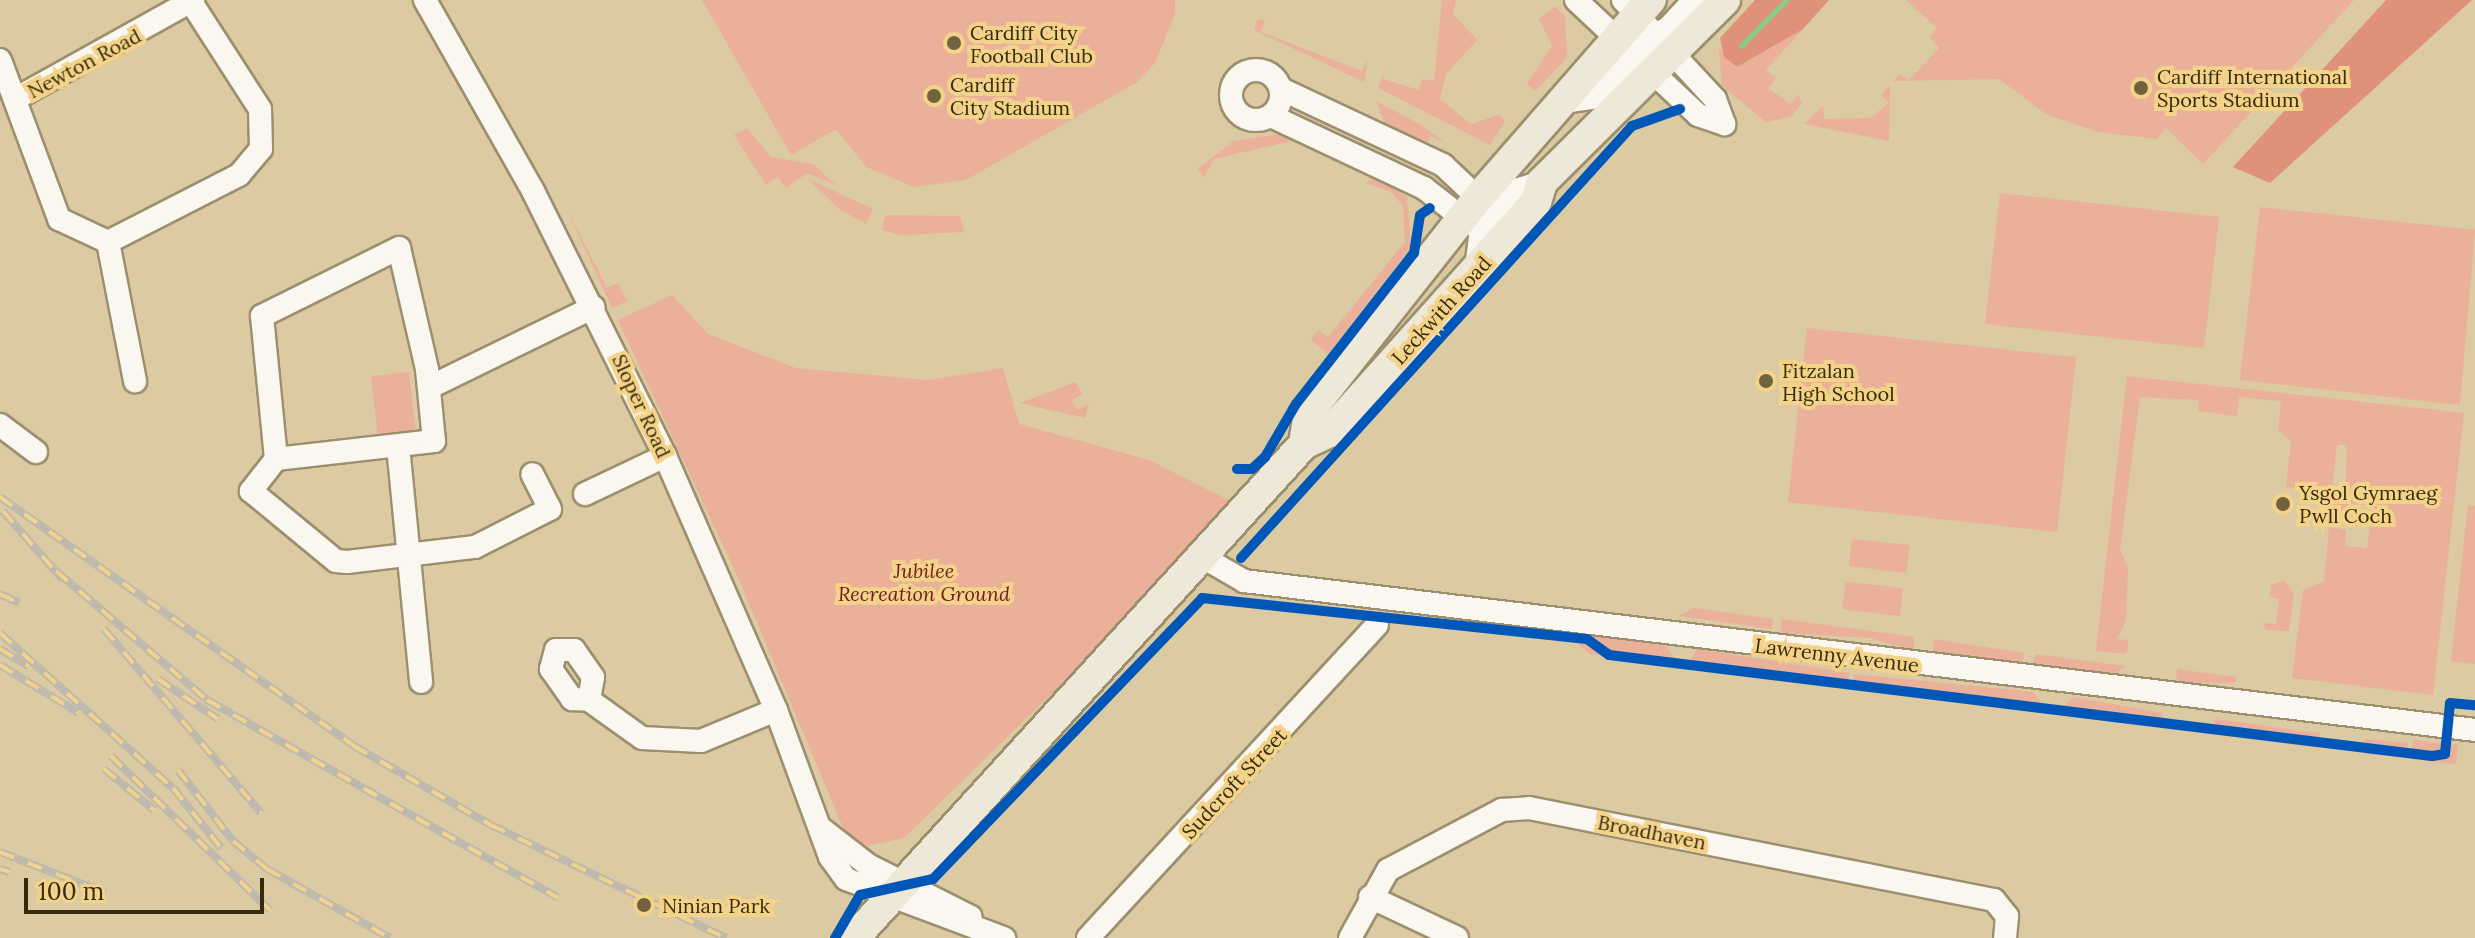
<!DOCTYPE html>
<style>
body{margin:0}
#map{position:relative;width:2475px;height:938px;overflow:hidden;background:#dbcaa2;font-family:Lora,serif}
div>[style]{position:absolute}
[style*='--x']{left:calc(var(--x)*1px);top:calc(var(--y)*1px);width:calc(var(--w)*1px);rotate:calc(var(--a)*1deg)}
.green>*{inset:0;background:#eab099}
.forest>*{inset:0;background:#e0917a}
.stream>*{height:5px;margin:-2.5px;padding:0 2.5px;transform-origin:2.5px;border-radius:2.5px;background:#88ce80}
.roads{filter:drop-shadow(2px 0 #9c8f6e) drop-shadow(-2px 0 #9c8f6e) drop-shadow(0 2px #9c8f6e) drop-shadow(0 -2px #9c8f6e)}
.minor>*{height:22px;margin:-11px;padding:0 11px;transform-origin:11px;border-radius:11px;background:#faf7f1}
.minor>.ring{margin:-11px;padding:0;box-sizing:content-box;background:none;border:22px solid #faf7f1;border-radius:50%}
.major>*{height:30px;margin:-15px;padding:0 15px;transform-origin:15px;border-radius:15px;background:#eee8d9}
.rail>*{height:8px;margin-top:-4px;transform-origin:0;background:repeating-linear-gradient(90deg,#f3d38a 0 15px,#beb9af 0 30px);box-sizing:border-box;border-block:2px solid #beb9af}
.cycleway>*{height:10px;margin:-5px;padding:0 5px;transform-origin:5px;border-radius:5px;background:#0057b8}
.dots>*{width:22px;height:22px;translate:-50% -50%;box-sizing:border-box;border:4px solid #f3d38a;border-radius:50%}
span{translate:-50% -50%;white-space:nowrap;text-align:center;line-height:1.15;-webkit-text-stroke:8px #f3d38a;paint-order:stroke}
.poi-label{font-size:20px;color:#382b0c}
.left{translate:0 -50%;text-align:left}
.street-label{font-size:20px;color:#382b0c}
.park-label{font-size:20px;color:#6f1c1a;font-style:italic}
.scale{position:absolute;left:24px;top:878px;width:240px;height:36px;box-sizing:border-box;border:4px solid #382b0c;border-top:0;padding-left:10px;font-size:24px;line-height:28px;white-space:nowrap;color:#382b0c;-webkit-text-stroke:6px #f3d38a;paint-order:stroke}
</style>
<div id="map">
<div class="green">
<div style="clip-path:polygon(702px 0,1175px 0,1175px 14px,1155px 63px,1137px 82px,966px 180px,914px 187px,866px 167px,836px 129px,791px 155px)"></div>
<div style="clip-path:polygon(1442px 0,1456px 0,1453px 14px,1477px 40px,1446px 74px,1440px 99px,1471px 124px,1499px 115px,1505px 121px,1490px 145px,1378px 88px,1386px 67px,1383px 79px,1419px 90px,1422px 79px,1434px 81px)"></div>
<div style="clip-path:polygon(1906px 0,2354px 0,2203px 164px,2166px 128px,2157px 139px,2098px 132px,2047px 115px,1999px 79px,1893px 81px,1900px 74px,1909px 80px,1939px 48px,1929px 37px,1937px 28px)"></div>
<div style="clip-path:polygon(1555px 6px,1565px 16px,1567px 58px,1535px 91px,1527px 83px,1552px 46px,1539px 19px)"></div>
<div style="clip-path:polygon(1258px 19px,1265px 20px,1261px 32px,1362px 71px,1368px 60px,1364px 82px,1254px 30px)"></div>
<div style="clip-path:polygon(1803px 29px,1766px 70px,1776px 78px,1768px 88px,1790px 104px,1798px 95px,1802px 103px,1791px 117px,1766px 122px,1722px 86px,1719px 48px,1737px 67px)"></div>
<div style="clip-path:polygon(1890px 85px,1889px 141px,1804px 124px,1823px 106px,1824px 119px,1870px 118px,1889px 103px,1881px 95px)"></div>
<div style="clip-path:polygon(1376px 101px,1419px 124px,1447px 144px,1431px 136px,1426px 144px,1385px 124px)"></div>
<div style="clip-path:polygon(747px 128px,771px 157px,813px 164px,836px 185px,807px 173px,786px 188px,778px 177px,766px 185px,734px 135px)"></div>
<div style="clip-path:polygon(1279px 134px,1296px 140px,1214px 159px,1204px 177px,1198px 169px,1233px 141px)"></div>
<div style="clip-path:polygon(1375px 178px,1407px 197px,1411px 247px,1328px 354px,1311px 340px,1318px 330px,1328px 337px,1405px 242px,1403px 206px,1390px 191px,1365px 183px)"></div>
<div style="clip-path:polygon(808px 179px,873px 209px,866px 224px,839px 209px)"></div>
<div style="clip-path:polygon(2000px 193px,2219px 217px,2204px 348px,1985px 324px)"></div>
<div style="clip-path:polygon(2260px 207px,2475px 230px,2460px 405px,2240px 380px)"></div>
<div style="clip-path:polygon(567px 210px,607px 288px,618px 283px,627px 301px,612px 308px)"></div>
<div style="clip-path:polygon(886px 215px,960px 216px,964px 232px,901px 235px,881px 230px)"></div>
<div style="clip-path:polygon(672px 295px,708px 334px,796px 368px,928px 380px,1003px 368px,1019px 424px,1149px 460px,1230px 501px,1121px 626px,904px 838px,865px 846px,844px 830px,740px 582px,618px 320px)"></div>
<div style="clip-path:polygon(1807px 328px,2076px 357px,2057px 532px,1788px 502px)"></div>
<div style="clip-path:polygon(409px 372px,416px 434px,378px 437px,371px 376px)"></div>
<div style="clip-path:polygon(2127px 376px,2464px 413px,2433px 695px,2292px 678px,2303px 590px,2324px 581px,2329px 527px,2346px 530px,2345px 546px,2367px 548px,2373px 506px,2350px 503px,2348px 521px,2329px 519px,2331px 501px,2345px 502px,2347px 445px,2337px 445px,2332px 491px,2286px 487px,2291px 441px,2278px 430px,2281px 401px,2239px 397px,2237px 416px,2198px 411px,2199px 400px,2140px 397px,2120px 550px,2128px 567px,2126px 620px,2117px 639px,2128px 640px,2127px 654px,2096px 651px)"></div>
<div style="clip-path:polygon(1076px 382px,1082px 394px,1072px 400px,1077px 410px,1089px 404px,1085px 418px,1020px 403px)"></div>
<div style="clip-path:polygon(2468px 505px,2475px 506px,2475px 664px,2451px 661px)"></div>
<div style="clip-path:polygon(1852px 539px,1910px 545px,1906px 573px,1849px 566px)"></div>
<div style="clip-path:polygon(2284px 580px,2294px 595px,2289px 631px,2266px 630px,2262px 623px,2276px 624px,2279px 599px,2270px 597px,2271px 585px)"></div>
<div style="clip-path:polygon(1846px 582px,1903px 588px,1900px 616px,1842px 609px)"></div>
<div style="clip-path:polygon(1694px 608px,1773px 619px,1772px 629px,1679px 616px)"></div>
<div style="clip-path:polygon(1782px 619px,1915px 637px,1913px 650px,1870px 638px,1781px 633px)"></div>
<div style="clip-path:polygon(1563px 632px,1665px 645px,1678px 664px,1590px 654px)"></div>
<div style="clip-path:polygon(1934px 639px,2024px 653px,2022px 663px,1933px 652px)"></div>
<div style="clip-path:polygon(1697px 649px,1850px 673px,1848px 687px,1699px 669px,1691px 660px)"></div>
<div style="clip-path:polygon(2035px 654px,2125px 666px,2116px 673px,2033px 665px)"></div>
<div style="clip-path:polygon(2177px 669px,2236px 677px,2235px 683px,2176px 682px)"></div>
<div style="clip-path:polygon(1854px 674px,2033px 692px,2041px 702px,2026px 710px,1852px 688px)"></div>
<div style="clip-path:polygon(2073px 697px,2163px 713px,2161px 727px,2056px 714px)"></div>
<div style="clip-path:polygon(2214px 719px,2320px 733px,2318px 748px,2212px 734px)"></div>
<div style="clip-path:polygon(2365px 739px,2408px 743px,2407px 758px,2364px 754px)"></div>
<div style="clip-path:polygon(2413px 740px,2458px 745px,2456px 764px,2411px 759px)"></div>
</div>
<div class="forest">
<div style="clip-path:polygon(1755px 0,1829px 0,1803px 29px,1737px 67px,1724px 57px,1720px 38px)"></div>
<div style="clip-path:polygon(2386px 0,2472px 0,2270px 183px,2233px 167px)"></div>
</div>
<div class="stream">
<div style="--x:1741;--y:46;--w:64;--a:-45.6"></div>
</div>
<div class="roads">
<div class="minor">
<div style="--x:425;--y:0;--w:219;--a:60.5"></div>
<div style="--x:533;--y:191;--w:296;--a:63.5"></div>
<div style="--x:665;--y:456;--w:277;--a:66.4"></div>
<div style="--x:776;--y:710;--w:157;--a:69.8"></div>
<div style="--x:830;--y:857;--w:27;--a:54"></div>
<div style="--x:846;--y:879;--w:169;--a:20.5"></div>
<div style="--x:1576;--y:0;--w:168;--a:43.3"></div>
<div style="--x:1698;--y:115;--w:28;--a:19"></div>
<div style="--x:1623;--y:0;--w:135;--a:47.1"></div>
<div style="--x:1715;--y:99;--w:27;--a:70"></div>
<div style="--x:1643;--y:40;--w:26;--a:-25"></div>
<div style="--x:1667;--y:29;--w:40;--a:-47"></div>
<div style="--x:0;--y:60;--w:170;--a:69.6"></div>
<div style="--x:59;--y:219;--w:54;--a:25.1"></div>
<div style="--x:108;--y:242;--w:142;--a:79"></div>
<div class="ring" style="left:1231px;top:70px;width:28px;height:28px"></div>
<div style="--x:1281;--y:89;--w:179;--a:25.1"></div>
<div style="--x:1443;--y:165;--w:48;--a:43.3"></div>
<div style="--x:1478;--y:198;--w:17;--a:73"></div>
<div style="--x:1483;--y:214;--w:54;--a:97.4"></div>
<div style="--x:15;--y:99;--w:204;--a:-29.1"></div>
<div style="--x:1563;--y:102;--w:28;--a:-8"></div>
<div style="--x:1591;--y:98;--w:55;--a:-43.5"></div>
<div style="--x:1631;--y:60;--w:19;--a:-12"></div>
<div style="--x:1271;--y:116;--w:169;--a:25.2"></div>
<div style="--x:1424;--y:188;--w:58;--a:38"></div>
<div style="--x:1470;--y:224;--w:19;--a:-9"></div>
<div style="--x:1489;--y:221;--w:44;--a:-46.8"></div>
<div style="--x:1519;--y:189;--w:24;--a:-17"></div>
<div style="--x:108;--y:242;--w:147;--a:-27.1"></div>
<div style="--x:239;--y:175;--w:34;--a:-50"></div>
<div style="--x:261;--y:149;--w:40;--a:-91.4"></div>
<div style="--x:260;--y:109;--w:127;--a:-122.8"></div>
<div style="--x:430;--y:387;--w:182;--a:-26"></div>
<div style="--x:0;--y:425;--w:45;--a:36.9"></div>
<div style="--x:398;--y:446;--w:237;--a:84.4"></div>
<div style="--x:276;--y:459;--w:159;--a:-6.5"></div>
<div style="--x:434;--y:441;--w:72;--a:-95.6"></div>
<div style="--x:427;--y:369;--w:124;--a:-103"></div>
<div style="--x:399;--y:248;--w:153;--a:153.6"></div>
<div style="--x:262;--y:316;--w:144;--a:84.4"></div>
<div style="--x:276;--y:459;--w:41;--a:128"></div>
<div style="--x:251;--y:491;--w:110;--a:39.5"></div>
<div style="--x:336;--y:561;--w:11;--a:5"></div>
<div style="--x:347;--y:562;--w:129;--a:-6.7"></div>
<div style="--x:475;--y:547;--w:84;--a:-26.9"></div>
<div style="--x:550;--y:509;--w:39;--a:-117"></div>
<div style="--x:585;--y:494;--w:89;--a:-25.4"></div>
<div style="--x:1206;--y:559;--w:44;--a:30.1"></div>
<div style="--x:1244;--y:581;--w:1240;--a:6.9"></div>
<div style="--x:589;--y:700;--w:23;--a:-80"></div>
<div style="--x:593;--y:677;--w:33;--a:-125"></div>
<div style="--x:574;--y:650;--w:18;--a:180"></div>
<div style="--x:556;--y:650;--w:20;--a:105"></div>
<div style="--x:551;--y:669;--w:37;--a:55"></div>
<div style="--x:572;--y:699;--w:17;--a:3"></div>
<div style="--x:589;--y:700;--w:65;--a:35.6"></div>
<div style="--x:642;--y:738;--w:59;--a:2.9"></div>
<div style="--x:701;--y:741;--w:81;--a:-22.5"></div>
<div style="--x:823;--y:830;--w:57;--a:37.9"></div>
<div style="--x:868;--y:865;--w:115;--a:26.8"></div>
<div style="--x:1370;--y:897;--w:96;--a:25.2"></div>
<div style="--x:1088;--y:938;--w:426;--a:-47.3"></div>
<div style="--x:1350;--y:938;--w:78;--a:-60.8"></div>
<div style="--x:1388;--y:870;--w:129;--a:-27.8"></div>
<div style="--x:1502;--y:810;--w:27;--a:-4"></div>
<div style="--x:1529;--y:808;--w:474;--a:11.2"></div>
<div style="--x:1994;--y:900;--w:21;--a:51"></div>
<div style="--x:2007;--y:916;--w:22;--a:95"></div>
</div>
<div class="major">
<div style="--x:1304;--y:444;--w:32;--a:-81"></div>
<div style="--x:1309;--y:412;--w:273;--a:-51.7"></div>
<div style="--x:1478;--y:198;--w:263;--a:-48.9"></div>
<div style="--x:854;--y:938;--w:668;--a:-47.67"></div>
<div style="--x:1304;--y:444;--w:29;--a:-25"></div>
<div style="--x:1330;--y:432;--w:309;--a:-48.2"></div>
<div style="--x:1536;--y:202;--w:21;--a:-73"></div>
<div style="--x:1542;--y:182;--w:258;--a:-44.8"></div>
</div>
</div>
<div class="rail">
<div style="--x:0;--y:497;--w:433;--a:35.1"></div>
<div style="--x:354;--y:746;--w:158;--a:30"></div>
<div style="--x:491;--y:825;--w:261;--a:25.7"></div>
<div style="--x:3;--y:511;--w:91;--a:49"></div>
<div style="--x:56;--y:571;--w:199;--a:40.5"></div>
<div style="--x:207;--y:700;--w:402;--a:29.4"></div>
<div style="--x:0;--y:594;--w:21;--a:25"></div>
<div style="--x:104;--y:629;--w:242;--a:49.5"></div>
<div style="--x:0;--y:633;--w:232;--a:41.9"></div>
<div style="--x:173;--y:788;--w:77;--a:51.3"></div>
<div style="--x:0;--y:649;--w:33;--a:31"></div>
<div style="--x:0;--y:665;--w:92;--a:31.3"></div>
<div style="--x:158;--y:679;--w:72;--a:33.7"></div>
<div style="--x:111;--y:756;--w:221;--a:44.1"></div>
<div style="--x:104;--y:769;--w:65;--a:39.4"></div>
<div style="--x:178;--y:770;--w:90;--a:52.2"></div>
<div style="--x:233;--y:841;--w:44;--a:39.5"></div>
<div style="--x:267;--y:869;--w:141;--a:29.3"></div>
<div style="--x:0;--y:852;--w:113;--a:21.3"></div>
<div style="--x:0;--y:869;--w:10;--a:17"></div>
</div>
<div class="cycleway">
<div style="--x:1237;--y:469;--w:15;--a:0"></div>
<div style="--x:1252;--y:469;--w:18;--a:-43"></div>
<div style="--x:1265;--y:457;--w:61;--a:-59.7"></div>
<div style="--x:1296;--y:404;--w:192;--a:-52"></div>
<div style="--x:1414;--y:253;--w:38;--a:-81"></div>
<div style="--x:1420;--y:215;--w:12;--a:-35"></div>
<div style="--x:1241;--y:558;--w:583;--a:-47.85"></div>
<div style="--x:1632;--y:126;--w:51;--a:-19.5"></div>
<div style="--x:835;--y:938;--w:50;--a:-59.8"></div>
<div style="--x:860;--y:895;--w:75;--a:-12.4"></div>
<div style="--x:933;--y:879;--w:389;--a:-46.2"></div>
<div style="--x:1202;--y:598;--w:387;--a:6.1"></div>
<div style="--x:1587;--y:639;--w:27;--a:36"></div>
<div style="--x:1609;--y:655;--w:829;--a:7"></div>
<div style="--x:2432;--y:756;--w:13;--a:-9"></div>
<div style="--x:2445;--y:754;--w:51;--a:-84.4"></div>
<div style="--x:2450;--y:703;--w:25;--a:5"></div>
</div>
<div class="dots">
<div style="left:954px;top:43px;background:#716340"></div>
<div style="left:2141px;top:88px;background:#716340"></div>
<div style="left:934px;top:96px;background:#716340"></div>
<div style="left:1766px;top:381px;background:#716340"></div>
<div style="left:2283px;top:504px;background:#716340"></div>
<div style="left:644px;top:905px;background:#716340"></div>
</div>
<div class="poi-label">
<span class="left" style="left:970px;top:44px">Cardiff City<br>Football Club</span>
<span class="left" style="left:2157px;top:88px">Cardiff International<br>Sports Stadium</span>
<span class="left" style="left:950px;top:96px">Cardiff<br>City Stadium</span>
<span class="left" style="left:1782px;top:382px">Fitzalan<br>High School</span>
<span class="left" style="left:2299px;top:504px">Ysgol Gymraeg<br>Pwll Coch</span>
<span class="left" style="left:662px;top:905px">Ninian Park</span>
</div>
<div class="street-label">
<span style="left:84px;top:63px;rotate:-28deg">Newton Road</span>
<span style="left:1441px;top:310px;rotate:-48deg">Leckwith Road</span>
<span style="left:642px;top:406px;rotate:65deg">Sloper Road</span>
<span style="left:1837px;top:655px;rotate:7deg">Lawrenny Avenue</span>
<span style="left:1234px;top:783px;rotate:-47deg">Sudcroft Street</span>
<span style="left:1652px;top:832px;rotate:11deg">Broadhaven</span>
</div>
<div class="park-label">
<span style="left:924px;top:582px">Jubilee<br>Recreation Ground</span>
</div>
<div class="scale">100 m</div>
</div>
